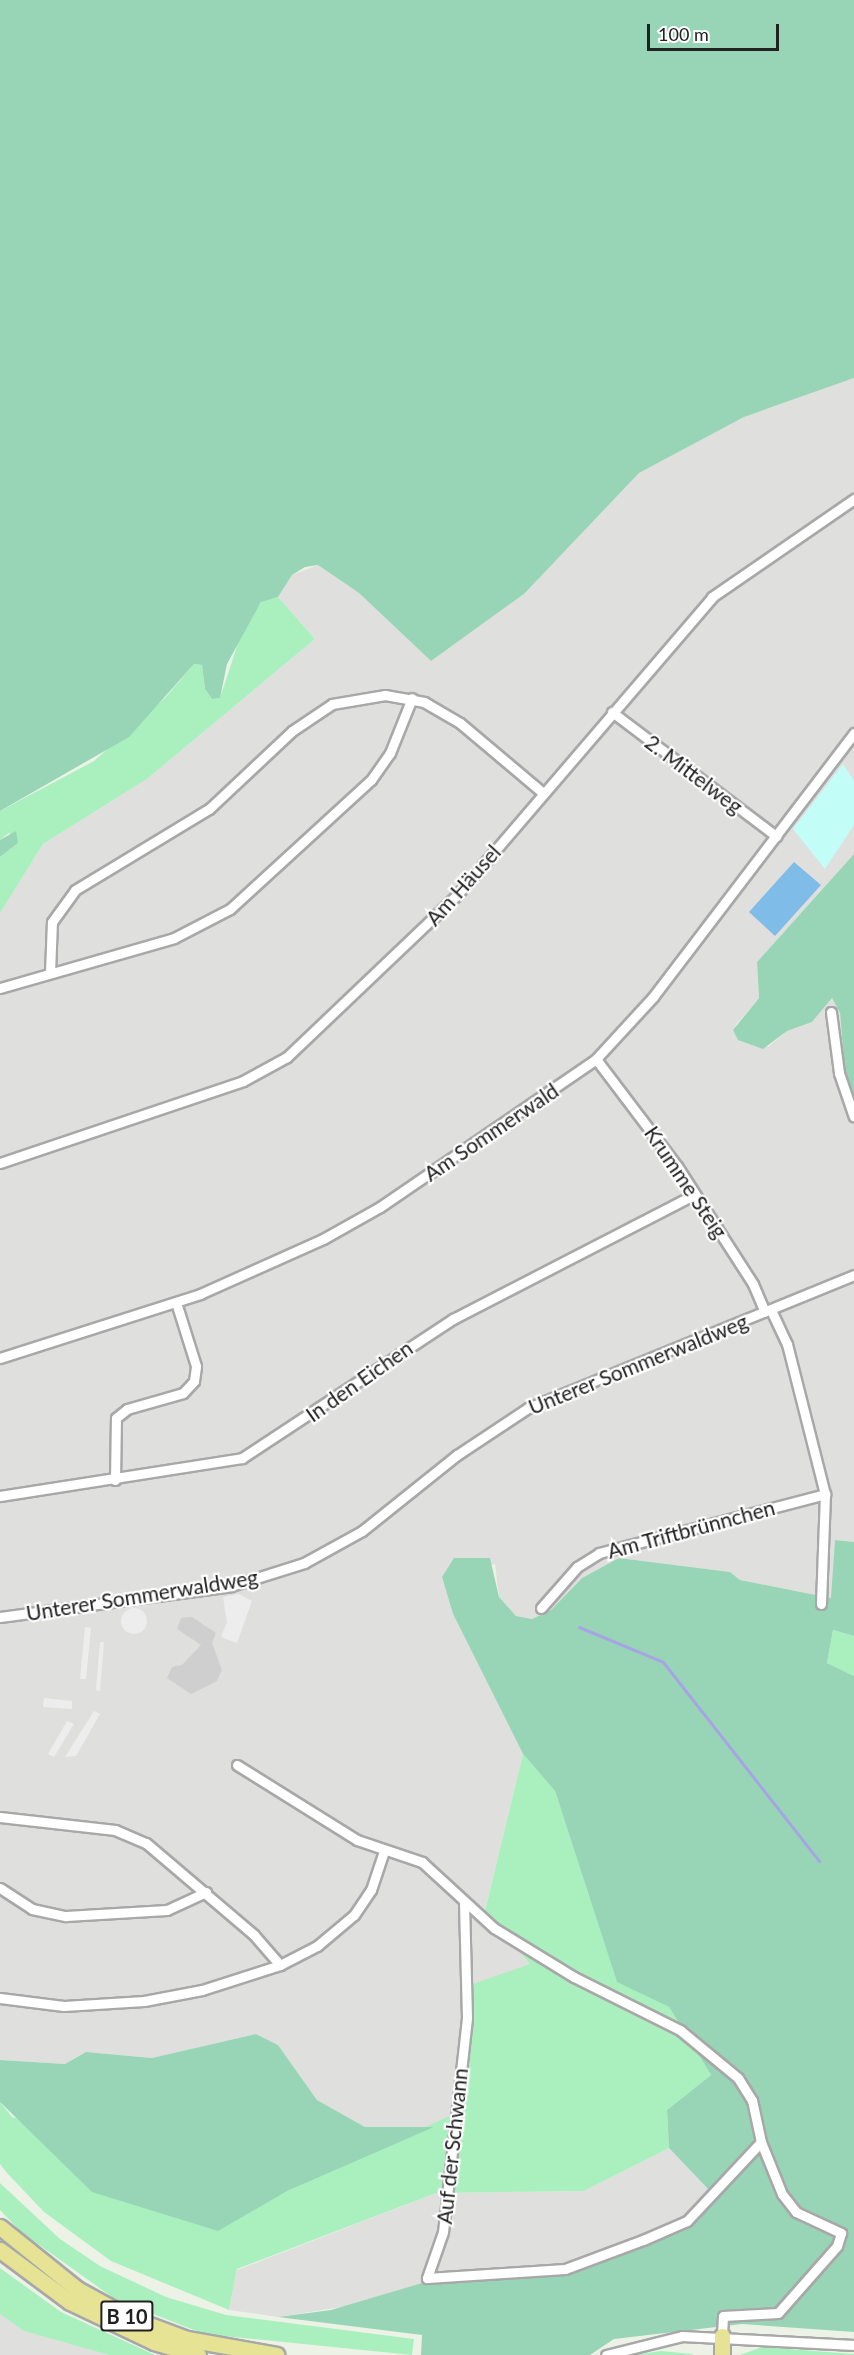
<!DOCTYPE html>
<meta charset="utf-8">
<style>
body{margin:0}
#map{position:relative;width:854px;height:2355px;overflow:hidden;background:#edf2e7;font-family:Lato,sans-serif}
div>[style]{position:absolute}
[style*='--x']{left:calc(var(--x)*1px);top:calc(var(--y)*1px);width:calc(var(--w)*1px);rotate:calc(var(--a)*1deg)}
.residential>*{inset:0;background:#dfdfde}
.religious>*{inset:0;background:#cfcfcf}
.grass>*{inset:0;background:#aaf0bf}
.forest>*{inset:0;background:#98d5b7}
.park>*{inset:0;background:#c2fef7}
.pitch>*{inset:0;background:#7fbce7}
.parking>*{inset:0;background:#ededed}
.round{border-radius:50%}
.stream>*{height:3px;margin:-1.5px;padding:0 1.5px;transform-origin:1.5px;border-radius:1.5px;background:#a6a4e3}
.roads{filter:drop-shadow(2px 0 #a8a8a8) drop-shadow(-2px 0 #a8a8a8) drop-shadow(0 2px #a8a8a8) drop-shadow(0 -2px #a8a8a8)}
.minor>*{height:9px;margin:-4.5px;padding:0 4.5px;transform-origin:4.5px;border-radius:4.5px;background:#fff}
.trunk>*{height:15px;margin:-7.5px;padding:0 7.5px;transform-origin:7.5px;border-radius:7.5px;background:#e6e494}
span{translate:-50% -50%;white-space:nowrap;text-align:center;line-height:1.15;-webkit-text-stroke:4.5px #fff;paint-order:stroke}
.shield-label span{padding:2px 4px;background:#fff;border:2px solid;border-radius:4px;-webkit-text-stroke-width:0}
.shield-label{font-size:20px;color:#212121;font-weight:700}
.street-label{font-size:21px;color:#212121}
.scale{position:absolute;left:647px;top:24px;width:132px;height:27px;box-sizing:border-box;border:3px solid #212121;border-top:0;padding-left:8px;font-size:18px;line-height:21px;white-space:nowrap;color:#212121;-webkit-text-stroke:4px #fff;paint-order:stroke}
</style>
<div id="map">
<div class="residential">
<div style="clip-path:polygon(854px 378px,854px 854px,757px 962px,759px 998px,735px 1026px,768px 1047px,787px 1031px,812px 1022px,832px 998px,840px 1013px,845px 1073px,854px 1102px,854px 1542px,835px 1540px,832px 1598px,740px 1580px,730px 1572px,620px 1558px,582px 1578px,551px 1610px,532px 1619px,516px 1616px,499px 1597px,495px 1564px,442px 1577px,453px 1614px,523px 1754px,485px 1911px,530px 1964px,460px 2111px,434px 2127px,365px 2127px,317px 2100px,278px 2045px,256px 2034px,153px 2058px,86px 2052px,65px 2064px,0 2060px,0 913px,43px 844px,147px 779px,315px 639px,278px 597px,292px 575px,318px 565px,359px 593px,431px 661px,524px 594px,639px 473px,744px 417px)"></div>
<div style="clip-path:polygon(669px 2148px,709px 2190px,669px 2230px,570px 2271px,278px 2317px,229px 2310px,237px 2270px,436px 2193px,584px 2191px)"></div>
<div style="clip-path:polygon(0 2314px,25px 2331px,110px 2355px,0 2355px)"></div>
</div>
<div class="religious">
<div style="clip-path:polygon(192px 1617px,216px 1633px,212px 1643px,222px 1670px,217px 1681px,191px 1694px,167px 1678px,172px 1667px,182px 1665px,201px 1645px,177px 1629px,181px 1618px)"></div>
</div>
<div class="grass">
<div style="clip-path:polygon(278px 597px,315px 639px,147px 779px,43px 844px,0 913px,0 857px,18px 843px,9px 833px,0 840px,0 811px,94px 761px,165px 698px,194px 664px,202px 665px,205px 689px,212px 699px,220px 698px,241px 634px,262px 601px)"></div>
<div style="clip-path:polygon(833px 1630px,854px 1636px,854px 1676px,827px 1663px)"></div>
<div style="clip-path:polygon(523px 1754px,555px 1791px,617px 1981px,669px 2007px,711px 2075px,667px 2110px,669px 2148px,584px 2191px,436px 2193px,237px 2269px,229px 2310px,111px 2261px,44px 2212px,7px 2173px,0 2164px,0 2102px,12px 2117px,287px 2191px,460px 2111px,473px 1984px,530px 1964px,485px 1911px)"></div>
<div style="clip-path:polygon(0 2183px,60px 2239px,100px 2266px,166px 2297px,226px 2315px,414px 2339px,412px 2355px,204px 2334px,115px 2299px,21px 2232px,0 2210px)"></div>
<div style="clip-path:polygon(0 2268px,61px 2312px,155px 2355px,109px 2355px,24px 2331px,0 2314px)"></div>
<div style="clip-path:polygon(762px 2347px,854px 2354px,854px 2355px,740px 2355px)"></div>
<div style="clip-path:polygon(661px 2351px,692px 2354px,693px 2355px,634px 2355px)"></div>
</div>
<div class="forest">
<div style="clip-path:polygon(0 0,854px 0,854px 378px,744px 417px,639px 473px,524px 594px,431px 661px,359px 593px,318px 565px,305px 567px,292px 575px,278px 597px,261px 602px,227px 664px,220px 698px,212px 699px,205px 689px,202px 665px,194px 664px,129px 737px,0 811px)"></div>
<div style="clip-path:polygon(16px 831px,18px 843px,0 857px,0 840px)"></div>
<div style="clip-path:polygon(854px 854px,854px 1102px,845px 1073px,840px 1013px,832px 998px,812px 1022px,787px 1031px,763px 1049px,738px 1040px,733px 1030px,759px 998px,757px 962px)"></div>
<div style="clip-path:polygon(835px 1540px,854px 1542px,854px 1636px,833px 1630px,827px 1663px,854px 1676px,854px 2332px,742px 2324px,614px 2339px,590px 2355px,421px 2355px,422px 2335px,278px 2317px,331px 2310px,429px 2281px,570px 2271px,669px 2230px,709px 2190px,669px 2148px,667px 2110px,711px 2075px,669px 2007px,617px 1982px,555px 1791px,523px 1754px,453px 1614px,442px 1577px,454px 1558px,490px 1558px,499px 1597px,516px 1616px,532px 1619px,551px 1610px,582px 1578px,619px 1558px,730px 1572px,740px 1580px,831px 1598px)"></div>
<div style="clip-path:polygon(256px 2034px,278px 2045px,317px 2100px,365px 2127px,434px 2127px,287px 2191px,218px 2231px,92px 2192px,0 2102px,0 2060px,65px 2064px,86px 2052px,152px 2058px)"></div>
</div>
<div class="park">
<div style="clip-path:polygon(843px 764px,854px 781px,854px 825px,825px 869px,793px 829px)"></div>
</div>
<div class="pitch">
<div style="clip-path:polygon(794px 862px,821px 885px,775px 936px,749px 912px)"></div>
</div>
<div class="parking">
<div style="clip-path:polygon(239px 1594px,252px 1601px,237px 1643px,221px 1637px,227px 1622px,223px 1597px)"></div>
<div class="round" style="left:121px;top:1608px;width:26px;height:26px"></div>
<div style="clip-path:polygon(85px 1627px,91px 1628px,86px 1679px,80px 1679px)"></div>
<div style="clip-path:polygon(100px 1642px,104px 1642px,100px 1691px,96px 1690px)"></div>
<div style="clip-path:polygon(44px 1698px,72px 1701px,72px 1709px,43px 1707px)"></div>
<div style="clip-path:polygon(94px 1711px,100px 1714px,76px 1756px,65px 1757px)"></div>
<div style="clip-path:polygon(67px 1721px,74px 1724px,54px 1757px,48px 1754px)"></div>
</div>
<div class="stream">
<div style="--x:579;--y:1627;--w:91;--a:22.6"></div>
<div style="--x:663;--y:1662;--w:253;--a:51.9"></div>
</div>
<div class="roads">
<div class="minor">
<div style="--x:612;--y:712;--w:206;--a:37.1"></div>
<div style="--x:50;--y:973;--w:51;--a:-87.8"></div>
<div style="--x:52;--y:922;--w:39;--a:-54"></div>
<div style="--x:75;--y:890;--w:157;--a:-31.2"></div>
<div style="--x:209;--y:809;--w:114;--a:-43.2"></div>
<div style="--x:292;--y:731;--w:48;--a:-34"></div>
<div style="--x:332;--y:704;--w:54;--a:-9.6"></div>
<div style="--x:385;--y:695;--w:40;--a:10"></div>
<div style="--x:424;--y:702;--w:42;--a:30.3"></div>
<div style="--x:460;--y:723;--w:109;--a:40.1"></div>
<div style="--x:0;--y:988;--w:181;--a:-16"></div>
<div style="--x:174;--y:938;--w:63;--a:-27.4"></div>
<div style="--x:230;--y:909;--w:191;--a:-42.5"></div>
<div style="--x:371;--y:780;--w:33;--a:-55"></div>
<div style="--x:390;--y:753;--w:59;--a:-68.2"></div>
<div style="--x:831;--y:1012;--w:62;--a:82.5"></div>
<div style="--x:839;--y:1073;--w:46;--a:71.2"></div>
<div style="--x:596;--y:1059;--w:134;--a:52.9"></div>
<div style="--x:677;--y:1166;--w:140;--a:57.2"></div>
<div style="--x:753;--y:1284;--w:30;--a:67"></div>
<div style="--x:0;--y:1163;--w:256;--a:-18.6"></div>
<div style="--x:243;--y:1081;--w:50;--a:-28.6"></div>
<div style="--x:287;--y:1057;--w:235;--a:-43.6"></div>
<div style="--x:457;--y:895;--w:392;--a:-49.4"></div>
<div style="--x:712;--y:597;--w:173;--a:-34.6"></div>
<div style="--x:771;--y:1310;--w:38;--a:65"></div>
<div style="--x:787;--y:1344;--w:155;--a:75.8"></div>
<div style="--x:825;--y:1494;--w:110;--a:92.1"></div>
<div style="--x:0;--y:1358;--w:210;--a:-17.7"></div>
<div style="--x:200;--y:1294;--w:135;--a:-24.1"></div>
<div style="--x:323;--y:1239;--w:65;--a:-29.3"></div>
<div style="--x:380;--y:1207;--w:262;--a:-34.4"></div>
<div style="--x:596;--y:1059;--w:84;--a:-47.4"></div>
<div style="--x:653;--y:997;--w:332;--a:-52.7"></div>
<div style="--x:115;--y:1480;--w:62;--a:-89.1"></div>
<div style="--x:116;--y:1418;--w:14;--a:-39"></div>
<div style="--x:127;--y:1409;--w:58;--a:-15.9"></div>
<div style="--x:183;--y:1393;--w:16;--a:-47"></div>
<div style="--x:194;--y:1381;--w:15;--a:-82"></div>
<div style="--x:196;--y:1366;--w:67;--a:-107.4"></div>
<div style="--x:0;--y:1496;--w:245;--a:-8.9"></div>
<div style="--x:242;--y:1458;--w:253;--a:-33.4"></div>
<div style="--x:453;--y:1319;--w:272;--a:-27.3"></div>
<div style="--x:541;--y:1608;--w:55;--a:-48.7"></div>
<div style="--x:577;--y:1567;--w:26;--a:-32"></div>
<div style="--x:599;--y:1553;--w:234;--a:-14.6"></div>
<div style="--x:0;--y:1617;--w:233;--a:-7.6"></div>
<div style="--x:231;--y:1586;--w:77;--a:-17.5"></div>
<div style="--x:304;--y:1563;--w:66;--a:-28.9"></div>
<div style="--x:362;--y:1531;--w:122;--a:-38.7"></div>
<div style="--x:457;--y:1455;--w:85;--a:-33.5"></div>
<div style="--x:528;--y:1408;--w:352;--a:-22.2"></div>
<div style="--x:237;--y:1765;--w:142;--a:32"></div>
<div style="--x:357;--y:1840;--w:69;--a:18.7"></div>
<div style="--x:422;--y:1862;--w:98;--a:42.5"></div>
<div style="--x:494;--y:1928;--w:94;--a:31.5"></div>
<div style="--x:574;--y:1977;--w:119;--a:26.6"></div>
<div style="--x:680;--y:2030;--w:75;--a:39.6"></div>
<div style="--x:738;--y:2078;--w:26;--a:58"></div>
<div style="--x:752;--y:2100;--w:43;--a:77.9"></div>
<div style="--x:761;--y:2142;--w:56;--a:68"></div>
<div style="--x:782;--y:2194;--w:23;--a:52"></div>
<div style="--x:796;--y:2212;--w:50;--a:25"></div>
<div style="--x:841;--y:2233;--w:14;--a:107"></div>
<div style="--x:837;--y:2246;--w:89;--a:131.4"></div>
<div style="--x:778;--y:2313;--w:55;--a:176.9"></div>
<div style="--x:723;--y:2316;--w:20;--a:93"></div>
<div style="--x:0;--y:1817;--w:116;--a:6.4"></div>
<div style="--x:115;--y:1830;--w:34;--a:23"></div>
<div style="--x:146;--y:1843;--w:142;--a:40.4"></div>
<div style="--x:254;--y:1935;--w:40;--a:49"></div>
<div style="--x:0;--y:1888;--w:38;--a:33"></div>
<div style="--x:32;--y:1909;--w:35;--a:12"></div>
<div style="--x:66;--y:1916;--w:101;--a:-3.4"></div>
<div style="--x:167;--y:1910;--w:43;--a:-24.8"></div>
<div style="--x:464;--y:1903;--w:115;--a:88.5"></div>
<div style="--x:467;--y:2018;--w:215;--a:96.4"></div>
<div style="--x:443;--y:2232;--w:49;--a:109.2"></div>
<div style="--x:427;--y:2278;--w:138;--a:-3.7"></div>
<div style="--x:565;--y:2269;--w:83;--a:-20.4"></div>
<div style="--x:643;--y:2240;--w:48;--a:-23.4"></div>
<div style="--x:687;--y:2221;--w:108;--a:-46.9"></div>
<div style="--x:0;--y:1998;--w:64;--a:7.1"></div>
<div style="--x:64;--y:2006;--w:80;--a:-3.6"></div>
<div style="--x:144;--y:2001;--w:59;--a:-10.7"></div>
<div style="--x:202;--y:1990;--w:82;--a:-17.8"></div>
<div style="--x:280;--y:1965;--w:42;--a:-27.2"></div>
<div style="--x:317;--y:1946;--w:48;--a:-40"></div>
<div style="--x:354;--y:1915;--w:30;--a:-56"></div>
<div style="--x:371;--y:1890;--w:41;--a:-71.6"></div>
<div style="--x:606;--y:2355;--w:78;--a:-14"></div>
<div style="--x:682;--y:2336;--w:172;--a:3"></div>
</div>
<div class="trunk">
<div style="--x:0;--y:2227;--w:99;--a:38.8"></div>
<div style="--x:77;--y:2289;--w:58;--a:28.8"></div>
<div style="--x:128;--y:2317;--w:63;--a:20.4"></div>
<div style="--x:187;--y:2339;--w:91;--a:10.1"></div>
<div style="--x:0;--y:2250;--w:87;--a:36.6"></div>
<div style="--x:70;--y:2302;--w:93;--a:25.5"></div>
<div style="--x:154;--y:2342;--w:46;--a:16.5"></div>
<div style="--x:722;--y:2336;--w:19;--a:90"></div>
</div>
</div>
<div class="shield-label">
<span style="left:127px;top:2316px">B 10</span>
</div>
<div class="street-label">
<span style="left:694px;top:774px;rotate:37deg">2. Mittelweg</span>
<span style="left:463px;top:885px;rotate:-48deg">Am Häusel</span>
<span style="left:491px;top:1132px;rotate:-34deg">Am Sommerwald</span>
<span style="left:686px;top:1182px;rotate:56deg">Krumme Steig</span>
<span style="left:638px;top:1364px;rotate:-22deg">Unterer Sommerwaldweg</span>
<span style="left:359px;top:1381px;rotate:-35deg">In den Eichen</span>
<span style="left:691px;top:1529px;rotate:-15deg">Am Triftbrünnchen</span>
<span style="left:142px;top:1595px;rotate:-9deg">Unterer Sommerwaldweg</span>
<span style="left:452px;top:2146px;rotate:-84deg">Auf der Schwann</span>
</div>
<div class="scale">100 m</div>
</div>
